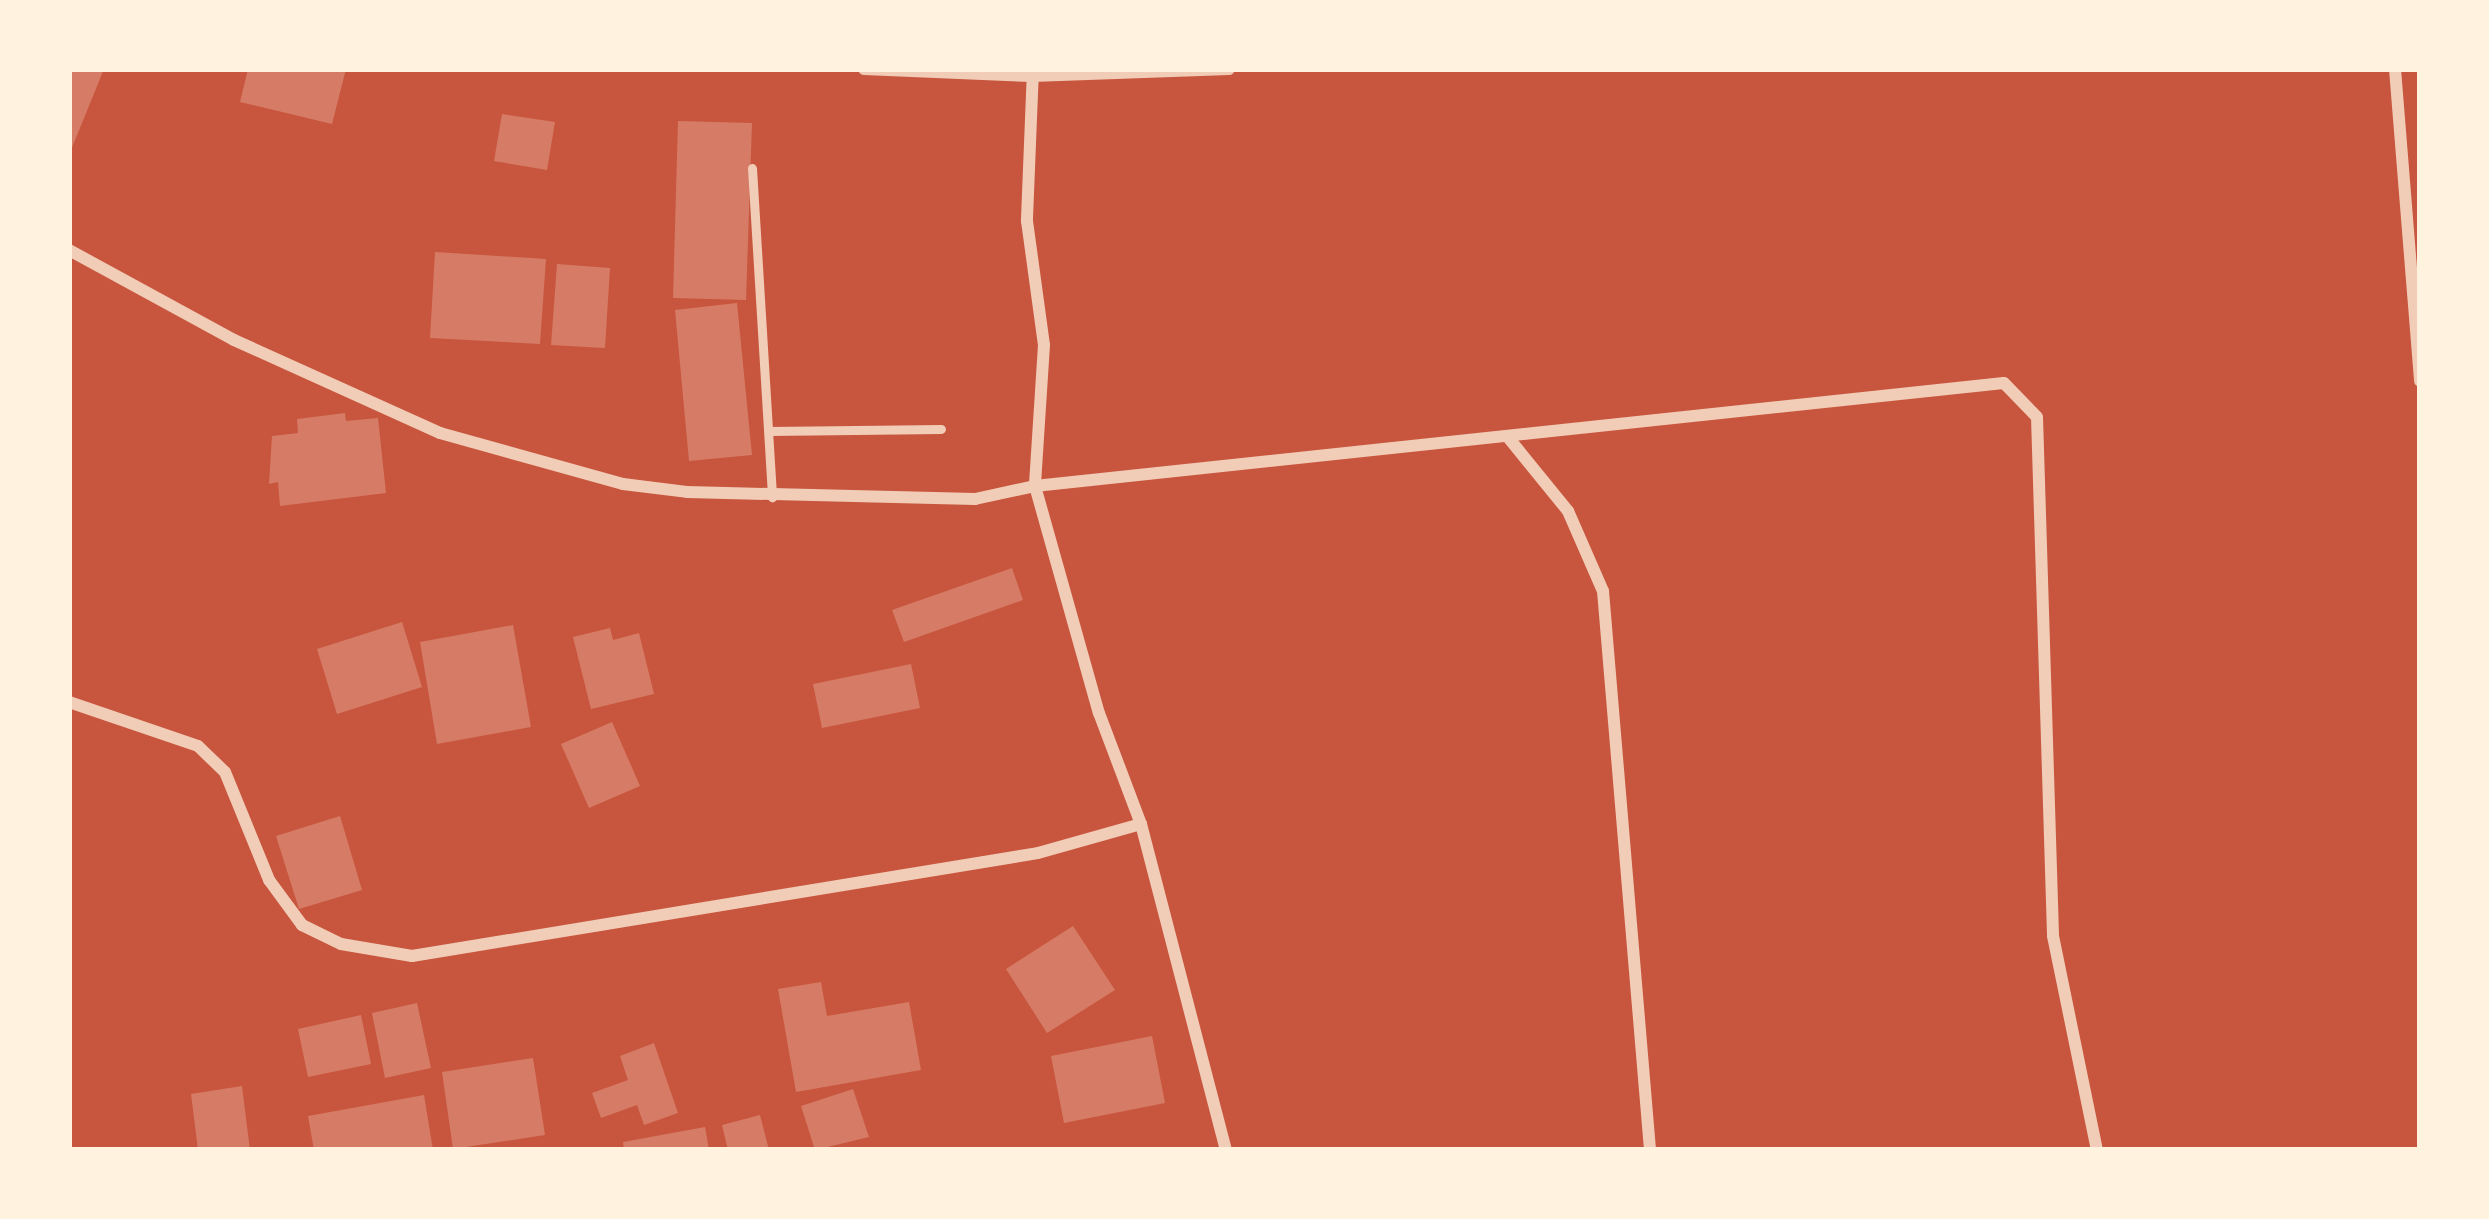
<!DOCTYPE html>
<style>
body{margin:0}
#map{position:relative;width:2489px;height:1219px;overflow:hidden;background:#c8553d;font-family:Roboto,sans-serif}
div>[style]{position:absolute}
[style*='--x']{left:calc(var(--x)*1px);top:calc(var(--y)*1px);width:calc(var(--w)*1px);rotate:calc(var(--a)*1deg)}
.building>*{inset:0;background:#d67c66}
.service>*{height:9px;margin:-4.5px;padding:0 4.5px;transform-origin:4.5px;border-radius:4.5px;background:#f1ccb7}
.minor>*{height:12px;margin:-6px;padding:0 6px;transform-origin:6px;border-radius:6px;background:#f1ccb7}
span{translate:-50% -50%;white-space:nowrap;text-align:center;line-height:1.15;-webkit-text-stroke:9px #fff3e0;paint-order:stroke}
.frame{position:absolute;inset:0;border:72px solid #fff3e0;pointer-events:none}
</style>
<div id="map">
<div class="building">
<div style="clip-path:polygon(69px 69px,104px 69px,69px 155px)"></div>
<div style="clip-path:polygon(248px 69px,346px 69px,332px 124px,240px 102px)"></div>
<div style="clip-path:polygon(502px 114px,555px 122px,547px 170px,494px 161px)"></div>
<div style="clip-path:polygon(678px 121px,752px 123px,746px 300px,673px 298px)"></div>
<div style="clip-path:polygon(435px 252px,546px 259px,540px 344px,430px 338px)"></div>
<div style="clip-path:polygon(557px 264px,610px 268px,605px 348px,551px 345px)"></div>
<div style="clip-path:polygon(737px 303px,752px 455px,689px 461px,675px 310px)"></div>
<div style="clip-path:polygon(345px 413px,346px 421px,378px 418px,386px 493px,280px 506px,278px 482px,269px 484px,272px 436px,298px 433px,297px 419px)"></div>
<div style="clip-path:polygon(1012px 568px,1023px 600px,904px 642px,892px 610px)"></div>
<div style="clip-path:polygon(402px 622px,422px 687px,337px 714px,317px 649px)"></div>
<div style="clip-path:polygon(513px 625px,531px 727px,437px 744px,420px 642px)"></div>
<div style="clip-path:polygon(610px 628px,613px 640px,639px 633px,654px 694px,591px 709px,573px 637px)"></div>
<div style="clip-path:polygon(911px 664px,920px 708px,822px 728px,813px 684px)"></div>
<div style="clip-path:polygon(612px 722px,640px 786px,589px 808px,561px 744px)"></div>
<div style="clip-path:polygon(340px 816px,362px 890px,299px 909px,276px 836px)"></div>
<div style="clip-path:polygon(1073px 926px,1115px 990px,1047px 1033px,1006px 969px)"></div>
<div style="clip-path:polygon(821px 982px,827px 1016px,909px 1002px,921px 1070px,796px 1092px,778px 989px)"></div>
<div style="clip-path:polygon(417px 1003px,431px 1068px,385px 1078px,372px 1013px)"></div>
<div style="clip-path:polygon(361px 1015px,371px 1064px,308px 1077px,298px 1029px)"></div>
<div style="clip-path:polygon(1152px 1036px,1165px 1103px,1064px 1123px,1051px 1056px)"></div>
<div style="clip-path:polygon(654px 1043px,678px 1113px,644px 1125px,637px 1105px,601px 1118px,592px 1093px,628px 1080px,620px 1056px)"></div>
<div style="clip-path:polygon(533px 1058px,545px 1135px,453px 1149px,442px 1072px)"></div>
<div style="clip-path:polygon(242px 1086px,250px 1150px,198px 1150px,191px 1094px)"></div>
<div style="clip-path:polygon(853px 1089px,869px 1137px,815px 1150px,801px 1106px)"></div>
<div style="clip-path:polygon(424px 1095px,433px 1150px,314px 1150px,308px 1116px)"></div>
<div style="clip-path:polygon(760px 1115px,769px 1150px,728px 1150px,722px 1125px)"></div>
<div style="clip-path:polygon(705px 1127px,709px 1150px,624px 1150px,623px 1142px)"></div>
</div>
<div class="service">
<div style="--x:752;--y:168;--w:330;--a:86.5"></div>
<div style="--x:769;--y:431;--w:172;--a:-0.7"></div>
</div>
<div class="minor">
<div style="--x:864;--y:69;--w:168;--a:2.4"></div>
<div style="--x:1032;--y:76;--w:197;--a:-2"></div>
<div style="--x:1033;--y:69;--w:152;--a:92.3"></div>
<div style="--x:1027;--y:221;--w:125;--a:82.2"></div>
<div style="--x:1044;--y:345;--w:141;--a:93.7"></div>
<div style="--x:1035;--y:486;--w:236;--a:74.3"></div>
<div style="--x:1099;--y:713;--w:119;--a:69.3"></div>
<div style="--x:1141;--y:824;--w:337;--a:75.4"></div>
<div style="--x:2395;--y:69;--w:313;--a:85.4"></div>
<div style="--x:69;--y:250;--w:188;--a:28.6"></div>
<div style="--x:234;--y:340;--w:226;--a:24.3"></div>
<div style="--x:440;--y:433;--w:190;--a:15.6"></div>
<div style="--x:623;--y:484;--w:64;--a:7.1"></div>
<div style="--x:687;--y:492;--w:288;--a:1.4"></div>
<div style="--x:975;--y:499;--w:61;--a:-12.2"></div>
<div style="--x:1035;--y:486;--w:974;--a:-6.07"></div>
<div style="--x:2004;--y:383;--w:47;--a:45.9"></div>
<div style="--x:2037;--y:417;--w:519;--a:88.23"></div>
<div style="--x:2053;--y:936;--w:218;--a:78.4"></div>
<div style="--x:1507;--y:436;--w:97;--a:50.9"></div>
<div style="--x:1568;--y:511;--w:87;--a:66.4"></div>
<div style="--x:1603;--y:591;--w:561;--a:85.19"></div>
<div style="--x:69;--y:702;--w:136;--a:18.8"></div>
<div style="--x:198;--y:746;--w:37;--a:44"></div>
<div style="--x:225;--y:772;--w:117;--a:67.8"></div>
<div style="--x:269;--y:880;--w:56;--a:53.7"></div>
<div style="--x:302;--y:925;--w:43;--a:26"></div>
<div style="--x:341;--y:944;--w:72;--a:9.6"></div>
<div style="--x:412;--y:956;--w:634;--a:-9.34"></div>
<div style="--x:1038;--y:853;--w:107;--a:-15.7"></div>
</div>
<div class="frame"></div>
</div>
